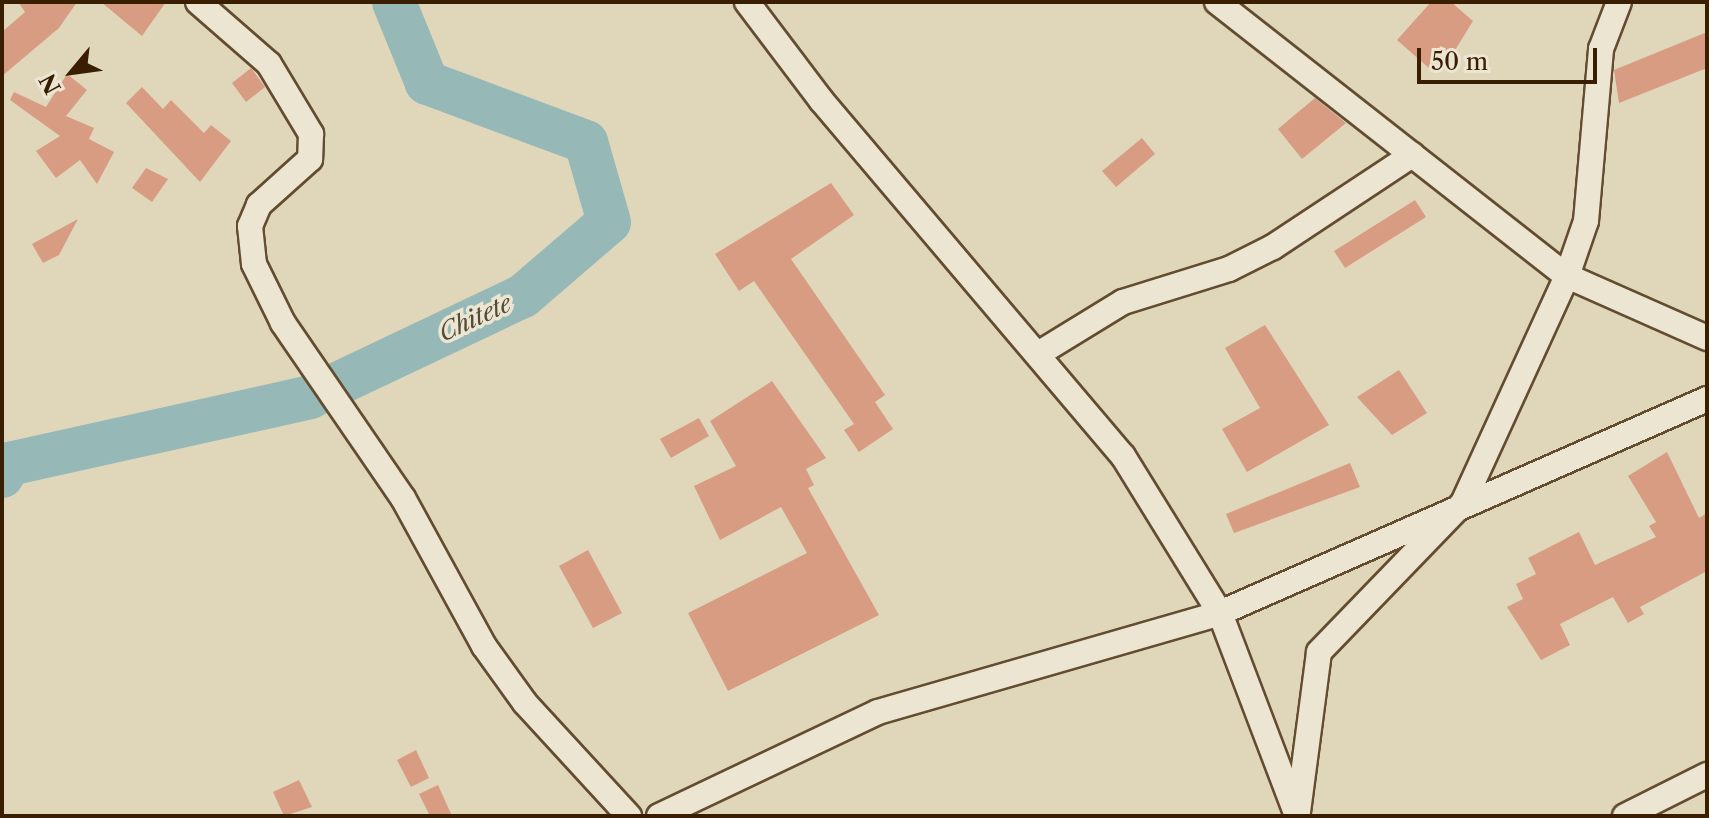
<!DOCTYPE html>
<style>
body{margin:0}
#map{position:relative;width:1709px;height:818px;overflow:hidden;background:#e0d7ba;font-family:"Libre Caslon Text",serif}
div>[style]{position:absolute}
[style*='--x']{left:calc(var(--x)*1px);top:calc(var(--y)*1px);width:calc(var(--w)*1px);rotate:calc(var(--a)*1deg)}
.river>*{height:44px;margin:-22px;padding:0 22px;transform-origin:22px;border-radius:22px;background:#96b8b7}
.building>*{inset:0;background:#d79c82}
.roads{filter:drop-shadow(2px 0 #634c30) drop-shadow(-2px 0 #634c30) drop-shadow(0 2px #634c30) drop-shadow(0 -2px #634c30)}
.minor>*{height:24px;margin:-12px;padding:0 12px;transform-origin:12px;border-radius:12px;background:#ebe5d2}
span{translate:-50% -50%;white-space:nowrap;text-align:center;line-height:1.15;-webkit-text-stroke:7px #ebe5d2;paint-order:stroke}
.water-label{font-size:24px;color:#554c38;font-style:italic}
.frame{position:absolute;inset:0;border:4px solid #391e02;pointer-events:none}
.north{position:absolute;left:32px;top:32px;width:80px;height:80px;-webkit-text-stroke:6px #ebe5d2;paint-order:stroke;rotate:241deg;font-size:22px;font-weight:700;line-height:32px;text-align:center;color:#391e02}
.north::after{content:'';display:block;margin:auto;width:28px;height:36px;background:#391e02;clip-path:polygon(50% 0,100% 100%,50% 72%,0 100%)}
.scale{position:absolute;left:1417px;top:48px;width:180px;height:36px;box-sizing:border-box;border:4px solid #391e02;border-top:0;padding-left:10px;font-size:24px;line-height:28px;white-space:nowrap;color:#391e02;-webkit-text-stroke:6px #ebe5d2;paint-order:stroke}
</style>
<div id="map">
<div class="river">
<div style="--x:2;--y:476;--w:14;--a:-60"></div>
<div style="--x:9;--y:464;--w:308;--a:-12.5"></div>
<div style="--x:310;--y:397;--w:236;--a:-25.4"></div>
<div style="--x:523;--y:296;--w:113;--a:-40.7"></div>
<div style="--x:609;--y:222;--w:83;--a:-106"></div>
<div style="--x:586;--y:142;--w:170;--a:-159.6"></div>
<div style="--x:427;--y:83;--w:87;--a:-112.2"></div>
</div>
<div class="building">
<div style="clip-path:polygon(18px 2px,77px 2px,59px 28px,2px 76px,2px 32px,25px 12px)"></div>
<div style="clip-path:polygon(101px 2px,166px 2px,142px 36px)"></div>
<div style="clip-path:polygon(1431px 2px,1451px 2px,1473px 21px,1444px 68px,1437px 61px,1430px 69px,1397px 40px)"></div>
<div style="clip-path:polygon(1707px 32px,1707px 68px,1619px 103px,1614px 70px)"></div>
<div style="clip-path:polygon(251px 68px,265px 87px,246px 102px,232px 83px)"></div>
<div style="clip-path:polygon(67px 74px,87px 90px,66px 116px,94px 128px,89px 139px,114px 152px,97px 184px,80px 160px,56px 178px,36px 151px,60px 136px,10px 100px,14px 92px,46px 107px)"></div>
<div style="clip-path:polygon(142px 87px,163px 109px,171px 100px,204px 133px,211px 125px,231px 141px,200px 182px,126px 103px)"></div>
<div style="clip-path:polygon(1315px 98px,1346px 123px,1302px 159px,1278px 129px)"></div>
<div style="clip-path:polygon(1142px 138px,1155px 154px,1116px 187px,1102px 171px)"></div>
<div style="clip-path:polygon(146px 168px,168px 179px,152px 202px,132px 188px)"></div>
<div style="clip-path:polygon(831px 183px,854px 215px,791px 259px,885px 395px,875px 402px,893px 429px,859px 452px,844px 430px,854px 424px,754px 281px,739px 291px,715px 254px)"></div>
<div style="clip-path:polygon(1415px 200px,1426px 217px,1345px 268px,1334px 251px)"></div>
<div style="clip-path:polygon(78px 219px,59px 255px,43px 263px,32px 244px)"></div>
<div style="clip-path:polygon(1265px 325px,1329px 425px,1247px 472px,1222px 429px,1260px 408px,1225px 348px)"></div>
<div style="clip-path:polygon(1399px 370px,1427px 413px,1392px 435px,1357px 397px)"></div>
<div style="clip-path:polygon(772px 381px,826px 458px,806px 469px,814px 485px,808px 488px,879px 615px,728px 691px,688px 613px,807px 553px,781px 507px,720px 540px,694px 486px,736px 466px,710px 421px)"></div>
<div style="clip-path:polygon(699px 418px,709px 436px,671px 458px,660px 439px)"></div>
<div style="clip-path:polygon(1667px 452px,1699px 518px,1707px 513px,1707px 571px,1640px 607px,1644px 614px,1628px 623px,1613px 597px,1560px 624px,1570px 645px,1541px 660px,1507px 607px,1523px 599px,1516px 584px,1536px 574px,1528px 558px,1579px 532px,1595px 565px,1656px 537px,1649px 526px,1656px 522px,1628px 476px)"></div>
<div style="clip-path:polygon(1350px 463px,1360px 487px,1234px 533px,1226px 514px)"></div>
<div style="clip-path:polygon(588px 550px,622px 613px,593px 628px,559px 566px)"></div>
<div style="clip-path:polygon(416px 750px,429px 778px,411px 787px,397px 760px)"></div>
<div style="clip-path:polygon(299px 780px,312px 807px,284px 816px,273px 792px)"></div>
<div style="clip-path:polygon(438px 785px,452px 816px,430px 816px,419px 794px)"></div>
</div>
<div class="roads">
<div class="minor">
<div style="--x:198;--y:2;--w:94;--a:41.1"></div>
<div style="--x:269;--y:64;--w:82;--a:59"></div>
<div style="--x:311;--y:134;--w:25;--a:92"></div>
<div style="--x:310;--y:159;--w:69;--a:138"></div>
<div style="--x:259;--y:205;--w:23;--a:113"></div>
<div style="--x:250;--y:226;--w:38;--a:84"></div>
<div style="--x:254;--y:264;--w:66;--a:63.8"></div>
<div style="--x:283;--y:323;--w:212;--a:55.6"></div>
<div style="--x:403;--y:498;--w:169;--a:61.3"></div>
<div style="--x:484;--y:646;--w:70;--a:54.3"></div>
<div style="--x:525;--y:703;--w:154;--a:47.4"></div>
<div style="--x:747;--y:2;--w:123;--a:52.9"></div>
<div style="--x:821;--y:100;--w:467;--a:49.7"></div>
<div style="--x:1123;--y:456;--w:185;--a:58.3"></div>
<div style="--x:1220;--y:613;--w:217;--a:69.2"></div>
<div style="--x:1217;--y:2;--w:444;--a:38.1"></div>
<div style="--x:1567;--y:276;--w:153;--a:23.9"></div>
<div style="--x:1038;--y:354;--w:100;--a:-31.5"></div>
<div style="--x:1123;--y:302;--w:111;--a:-17.3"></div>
<div style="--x:1229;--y:269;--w:49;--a:-26.6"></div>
<div style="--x:1273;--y:247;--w:167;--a:-33.5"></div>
<div style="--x:1298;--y:812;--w:161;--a:-82.5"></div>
<div style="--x:1319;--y:652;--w:207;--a:-46"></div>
<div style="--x:1463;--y:503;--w:250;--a:-65.4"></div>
<div style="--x:1567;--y:276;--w:58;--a:-70.9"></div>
<div style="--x:1586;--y:221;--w:173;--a:-85"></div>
<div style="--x:1601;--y:49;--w:50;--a:-69"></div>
<div style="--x:659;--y:816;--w:242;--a:-25.4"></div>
<div style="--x:878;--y:712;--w:356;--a:-16.1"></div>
<div style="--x:1220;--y:613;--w:532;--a:-23.72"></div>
<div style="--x:1625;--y:816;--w:92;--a:-26.6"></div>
</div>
</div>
<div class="water-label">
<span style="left:475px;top:318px;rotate:-25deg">Chitete</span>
</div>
<div class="frame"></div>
<div class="north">N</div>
<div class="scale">50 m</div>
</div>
